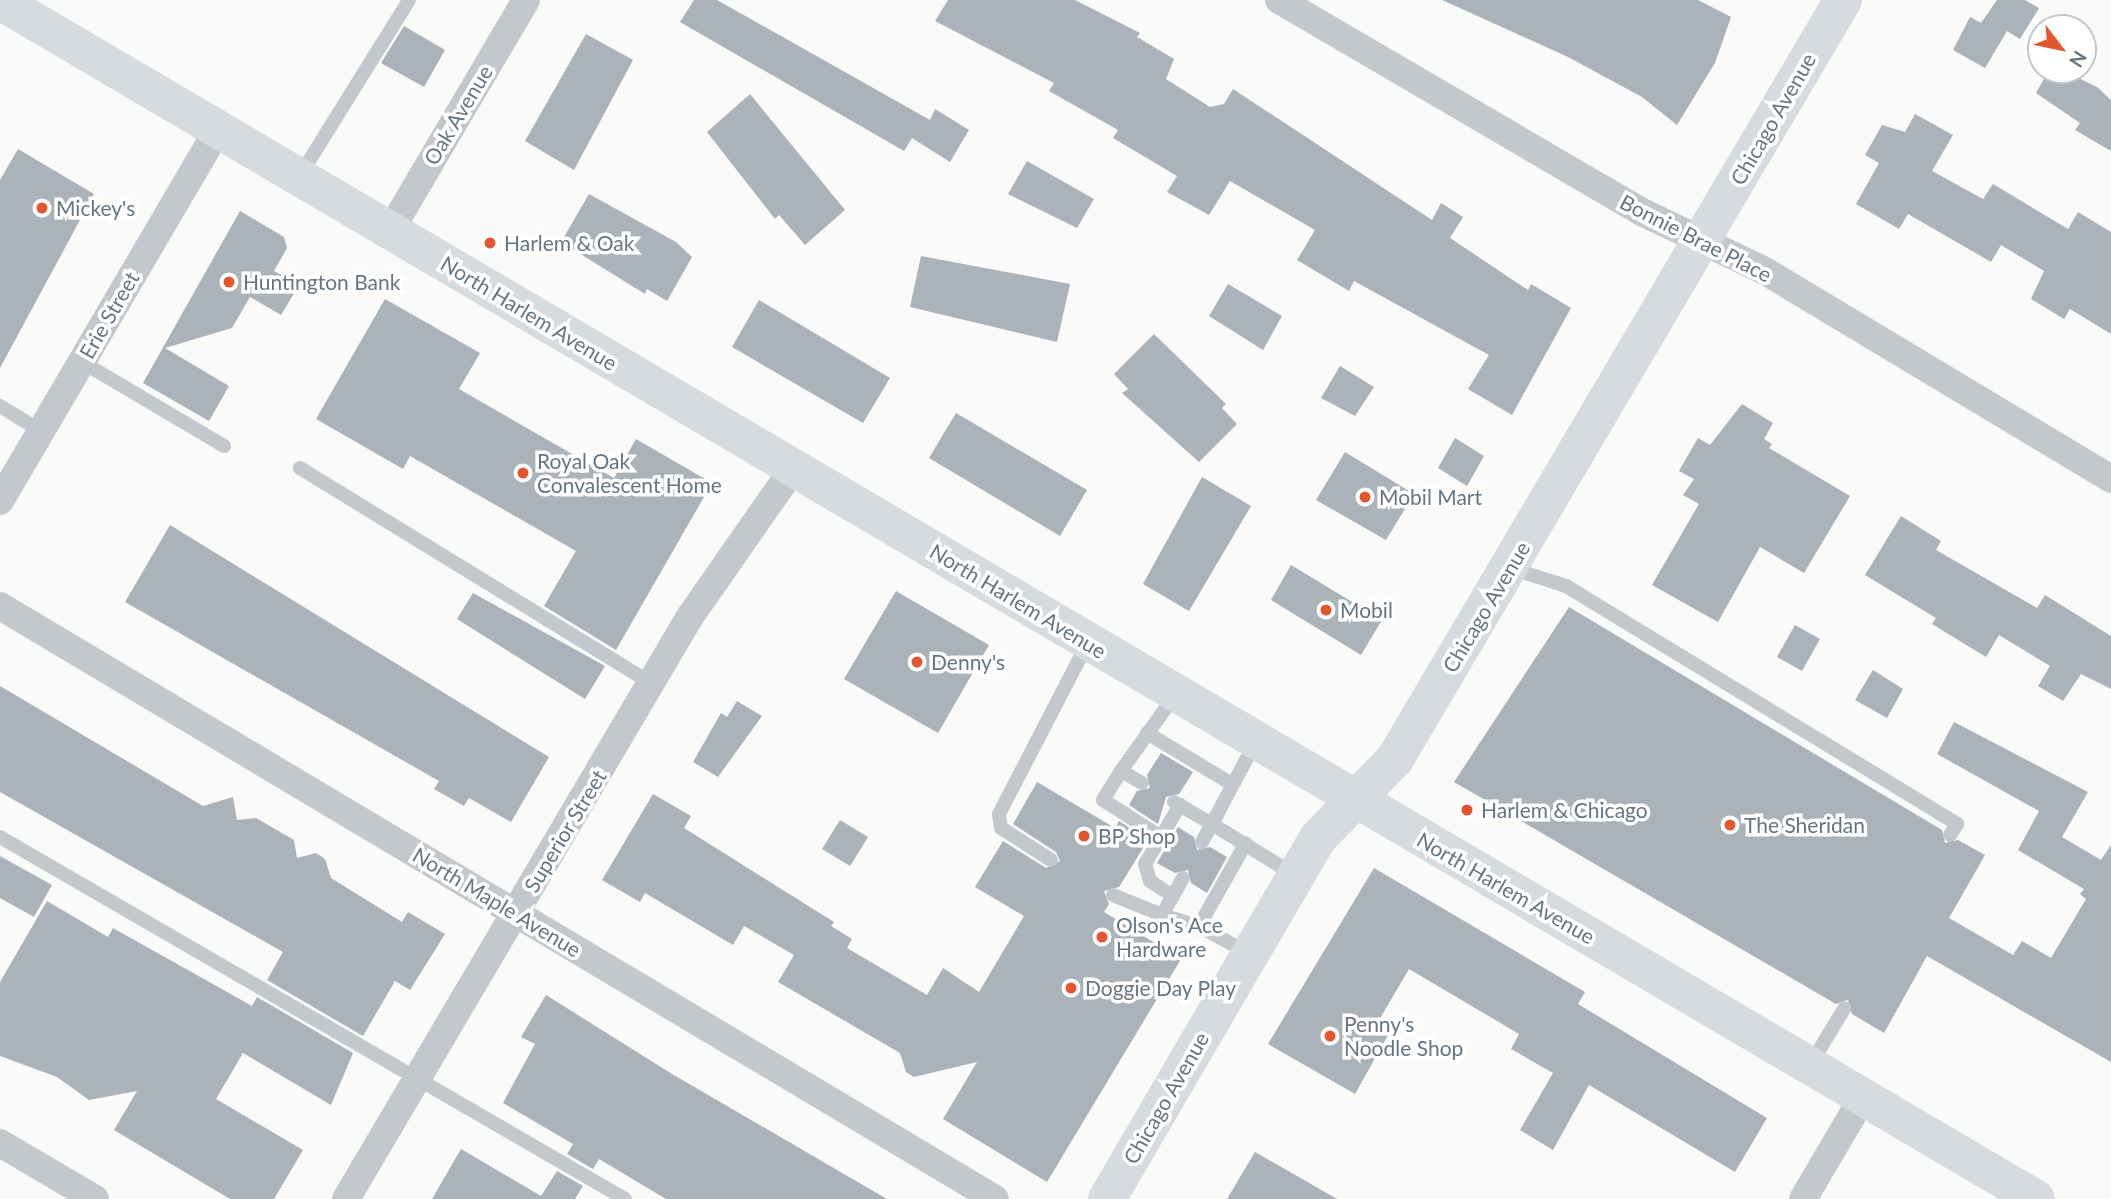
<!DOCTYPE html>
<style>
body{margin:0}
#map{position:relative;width:2111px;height:1199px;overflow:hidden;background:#fafaf8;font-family:Lato,sans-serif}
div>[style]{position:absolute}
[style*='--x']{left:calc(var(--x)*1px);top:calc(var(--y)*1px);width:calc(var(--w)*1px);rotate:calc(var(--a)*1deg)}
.building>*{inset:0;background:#aab3b9}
.lane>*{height:14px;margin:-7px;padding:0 7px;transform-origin:7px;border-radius:7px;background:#c3c8cc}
.street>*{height:28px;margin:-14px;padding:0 14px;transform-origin:14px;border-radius:14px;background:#c3c8cc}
.secondary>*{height:38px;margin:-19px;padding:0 19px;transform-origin:19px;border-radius:19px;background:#d6dbdf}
.primary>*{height:38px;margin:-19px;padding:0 19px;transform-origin:19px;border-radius:19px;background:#d6dbdf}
.dots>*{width:19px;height:19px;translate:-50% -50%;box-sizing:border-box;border:4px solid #fff;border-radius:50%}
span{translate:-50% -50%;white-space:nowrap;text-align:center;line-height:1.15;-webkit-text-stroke:7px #fff;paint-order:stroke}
.street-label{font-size:21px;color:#657683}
.poi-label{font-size:21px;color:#657683}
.left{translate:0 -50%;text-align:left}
.north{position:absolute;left:2027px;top:14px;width:70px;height:70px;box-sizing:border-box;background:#fff;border:2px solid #c1c8cd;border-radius:50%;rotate:122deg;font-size:19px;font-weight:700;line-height:28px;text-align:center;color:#657683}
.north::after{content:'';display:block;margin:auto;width:24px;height:32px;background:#e4572e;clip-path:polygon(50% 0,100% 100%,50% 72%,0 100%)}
</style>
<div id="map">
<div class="building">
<div style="clip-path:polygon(694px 0,717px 0,930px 120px,935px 109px,969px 130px,950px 162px,912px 138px,904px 151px,680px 22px)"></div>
<div style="clip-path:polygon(948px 0,1075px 0,1140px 33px,1137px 37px,1174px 59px,1166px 79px,1210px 107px,1224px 104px,1233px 89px,1432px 220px,1441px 203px,1463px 217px,1450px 238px,1528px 290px,1531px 284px,1571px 308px,1512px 415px,1468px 389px,1489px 355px,1354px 281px,1349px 291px,1297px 260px,1315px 230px,1230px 181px,1209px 215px,1167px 192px,1177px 176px,1113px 138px,1118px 130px,1049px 91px,1054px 83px,935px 21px)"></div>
<div style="clip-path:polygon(1442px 0,1698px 0,1731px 17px,1715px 63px,1677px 125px,1642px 97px,1568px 57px)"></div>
<div style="clip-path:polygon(1997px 0,2025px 0,2039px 8px,2020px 39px,2007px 31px,1985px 68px,1953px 50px,1970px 17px,1981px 23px)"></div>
<div style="clip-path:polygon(404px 26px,445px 50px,424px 87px,381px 63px)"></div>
<div style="clip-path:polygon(586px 34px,633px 60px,574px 170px,525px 141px)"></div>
<div style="clip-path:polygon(2049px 70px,2062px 70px,2097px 87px,2111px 100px,2111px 151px,2075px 130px,2080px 123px,2036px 93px)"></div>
<div style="clip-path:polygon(750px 94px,845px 210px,805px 245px,779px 215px,775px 219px,707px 132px)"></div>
<div style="clip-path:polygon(1915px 114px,1953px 135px,1932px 171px,1983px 199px,1993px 184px,2068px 229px,2078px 212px,2111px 232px,2111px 334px,2070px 309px,2064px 319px,2031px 299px,2044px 271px,2001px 245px,1991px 262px,1908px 214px,1899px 229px,1856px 204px,1879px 163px,1865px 155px,1882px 125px,1905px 132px)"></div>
<div style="clip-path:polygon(18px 149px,94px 194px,0 368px,0 180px)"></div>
<div style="clip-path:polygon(1027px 161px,1094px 199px,1077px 228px,1008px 194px)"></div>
<div style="clip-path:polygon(589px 194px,676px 242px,692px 257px,667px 301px,647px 289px,645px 294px,561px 242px)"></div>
<div style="clip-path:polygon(240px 211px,284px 237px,287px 248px,274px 271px,299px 285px,281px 315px,250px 297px,232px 328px,165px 348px,229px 386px,209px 421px,143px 383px)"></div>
<div style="clip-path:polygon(921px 256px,1070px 284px,1057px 342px,910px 307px)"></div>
<div style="clip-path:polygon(1228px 284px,1282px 316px,1263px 350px,1209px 316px)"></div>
<div style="clip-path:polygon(385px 299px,480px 353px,459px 389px,614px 478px,636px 439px,712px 483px,616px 650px,544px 606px,576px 551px,410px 456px,403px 469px,316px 419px)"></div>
<div style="clip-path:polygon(759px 300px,890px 378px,863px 423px,732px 347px)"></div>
<div style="clip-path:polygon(1154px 334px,1226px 404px,1222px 408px,1237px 424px,1199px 462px,1122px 393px,1128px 389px,1114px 374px)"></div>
<div style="clip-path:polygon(1340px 366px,1374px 387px,1355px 416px,1321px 398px)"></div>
<div style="clip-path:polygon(1742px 404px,1773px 423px,1764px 439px,1772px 444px,1769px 448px,1850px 496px,1804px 573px,1760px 547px,1718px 622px,1652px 585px,1699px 504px,1683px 495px,1694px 479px,1679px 471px,1698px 438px,1710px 445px)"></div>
<div style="clip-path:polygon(956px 413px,1087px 490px,1060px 536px,929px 458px)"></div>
<div style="clip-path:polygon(1455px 438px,1484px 456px,1467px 486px,1438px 468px)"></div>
<div style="clip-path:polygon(1345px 452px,1414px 494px,1386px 540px,1316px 500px)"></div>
<div style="clip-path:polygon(1202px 477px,1251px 506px,1189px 611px,1143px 584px)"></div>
<div style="clip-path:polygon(1901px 516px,1941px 541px,1936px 550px,2037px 608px,2045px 595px,2111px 636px,2111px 689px,2081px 674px,2063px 701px,2038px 686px,2050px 666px,1999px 635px,1986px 657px,1932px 624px,1936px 618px,1865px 575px)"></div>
<div style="clip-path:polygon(170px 525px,549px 757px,511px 822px,469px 798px,464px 806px,434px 789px,439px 781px,125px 602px)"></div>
<div style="clip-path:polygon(1291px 565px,1382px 620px,1361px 655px,1271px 600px)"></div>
<div style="clip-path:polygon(896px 591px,989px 645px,938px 733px,844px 679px)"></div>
<div style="clip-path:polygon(473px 593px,605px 666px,585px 699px,457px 619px)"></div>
<div style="clip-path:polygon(1569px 607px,1942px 830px,1945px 843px,1958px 840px,1985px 855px,1949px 918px,2013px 955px,2022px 941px,2051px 958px,2086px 899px,2080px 894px,2084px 889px,2018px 850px,2039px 811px,1937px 754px,1954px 722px,2088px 792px,2062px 837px,2101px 860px,2111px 845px,2111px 1062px,1927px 956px,1884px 1033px,1852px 1014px,1848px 1000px,1836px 1004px,1454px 782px)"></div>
<div style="clip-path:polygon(1795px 625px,1820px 639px,1802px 671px,1777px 657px)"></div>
<div style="clip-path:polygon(1873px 670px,1903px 689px,1887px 718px,1855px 700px)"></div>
<div style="clip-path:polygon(0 686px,203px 806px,233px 797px,237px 820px,256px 818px,294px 840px,297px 858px,316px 853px,325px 859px,331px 878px,402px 922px,408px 912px,445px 934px,410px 990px,395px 981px,363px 1036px,267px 980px,283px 952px,0 792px)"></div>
<div style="clip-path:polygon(737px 701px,762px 716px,718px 777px,693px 762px,721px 713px,727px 717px)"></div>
<div style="clip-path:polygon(1161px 753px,1193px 772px,1179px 794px,1166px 797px,1158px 824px,1129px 805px,1137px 791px,1150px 788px,1147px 775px)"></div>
<div style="clip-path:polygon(1037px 782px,1115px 828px,1119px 821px,1148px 840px,1119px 887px,1104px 891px,1109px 904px,1104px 912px,1181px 959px,1047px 1182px,943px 1119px,977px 1062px,914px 1077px,906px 1072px,900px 1053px,778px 982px,794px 955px,744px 926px,733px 945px,645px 893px,640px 902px,602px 880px,653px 794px,691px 816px,684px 828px,834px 922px,831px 926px,852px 939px,847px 948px,927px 995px,943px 968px,979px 992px,1024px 916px,975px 887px,1003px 841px,1046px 868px,1060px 861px,1056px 852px,1013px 824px)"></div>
<div style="clip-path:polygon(840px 820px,868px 837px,850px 866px,822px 849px)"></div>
<div style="clip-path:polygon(1178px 827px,1194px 837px,1197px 850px,1210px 847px,1227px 857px,1207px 893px,1191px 883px,1188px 870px,1175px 873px,1157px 863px)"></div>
<div style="clip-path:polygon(0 856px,52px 885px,34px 917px,0 898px)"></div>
<div style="clip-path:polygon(1374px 868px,1585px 992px,1578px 1004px,1767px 1118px,1735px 1172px,1589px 1085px,1553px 1150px,1520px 1130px,1553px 1073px,1511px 1049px,1519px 1034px,1409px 969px,1379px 1020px,1392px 1028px,1355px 1094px,1268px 1044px)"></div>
<div style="clip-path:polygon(47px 901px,108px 937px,113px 928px,252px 1006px,257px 997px,353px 1053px,331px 1105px,243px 1053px,216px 1099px,303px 1150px,274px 1199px,230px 1199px,114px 1130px,137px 1091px,89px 1100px,57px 1077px,0 1056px,0 982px)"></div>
<div style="clip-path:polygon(546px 995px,672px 1074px,887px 1199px,666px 1199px,599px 1159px,593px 1169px,567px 1154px,573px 1144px,503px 1103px,535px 1044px,521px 1037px)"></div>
<div style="clip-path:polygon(461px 1149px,541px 1196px,557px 1171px,583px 1186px,575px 1199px,432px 1199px)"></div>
<div style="clip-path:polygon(1255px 1152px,1337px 1199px,1227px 1199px)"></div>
</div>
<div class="lane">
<div style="--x:299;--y:177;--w:208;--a:-58.1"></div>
<div style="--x:82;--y:362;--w:165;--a:30.6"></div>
<div style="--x:0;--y:406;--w:48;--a:31.4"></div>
<div style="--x:300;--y:468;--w:413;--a:31.5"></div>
<div style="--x:1510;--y:568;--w:59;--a:17.8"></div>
<div style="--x:1566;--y:586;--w:458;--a:31.3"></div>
<div style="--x:1957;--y:824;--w:13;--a:122"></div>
<div style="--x:1147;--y:733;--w:99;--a:31"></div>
<div style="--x:1255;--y:743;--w:92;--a:118"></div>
<div style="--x:1212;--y:824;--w:97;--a:31.6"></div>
<div style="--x:1121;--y:771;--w:34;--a:122"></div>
<div style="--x:1103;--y:800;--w:69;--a:32.5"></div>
<div style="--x:1142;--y:783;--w:24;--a:-150"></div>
<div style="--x:1121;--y:771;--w:93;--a:-54.6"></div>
<div style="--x:1174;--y:802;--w:44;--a:30.1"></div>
<div style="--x:1212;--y:824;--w:21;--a:119"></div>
<div style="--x:0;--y:837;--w:722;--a:30.08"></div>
<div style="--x:1051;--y:860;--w:59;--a:-147.4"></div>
<div style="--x:1001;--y:828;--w:14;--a:-98"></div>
<div style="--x:999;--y:814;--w:191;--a:-62.6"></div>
<div style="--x:1183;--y:878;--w:43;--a:119.6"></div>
<div style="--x:1162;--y:915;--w:39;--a:17"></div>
<div style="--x:1199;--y:926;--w:58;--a:28.8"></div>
<div style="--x:1113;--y:895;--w:53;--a:22.2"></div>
<div style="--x:1173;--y:896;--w:27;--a:-147"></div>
<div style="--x:1150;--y:881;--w:18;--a:-106"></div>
<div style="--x:1145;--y:864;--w:69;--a:-59.3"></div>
<div style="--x:1199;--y:926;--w:95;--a:-60.5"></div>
<div style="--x:1810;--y:1065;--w:66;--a:-58.7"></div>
</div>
<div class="street">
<div style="--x:1279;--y:0;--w:423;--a:30.3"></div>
<div style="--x:1644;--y:213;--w:134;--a:25.6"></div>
<div style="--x:1765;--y:271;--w:404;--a:31"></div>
<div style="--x:390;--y:231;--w:268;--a:-59.5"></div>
<div style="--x:0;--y:501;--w:430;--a:-59.6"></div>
<div style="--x:0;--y:606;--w:1158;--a:30.79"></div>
<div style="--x:0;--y:1143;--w:110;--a:30.5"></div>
<div style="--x:346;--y:1199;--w:675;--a:-59.44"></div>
<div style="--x:689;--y:618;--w:182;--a:-55.1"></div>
<div style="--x:1803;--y:1199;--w:118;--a:-59.5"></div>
</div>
<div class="secondary">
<div style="--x:1107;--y:1199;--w:418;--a:-59.7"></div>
<div style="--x:1318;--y:838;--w:110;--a:-45.7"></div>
<div style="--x:1395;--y:759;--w:881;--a:-59.45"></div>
</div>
<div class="primary">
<div style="--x:0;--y:1;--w:2362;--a:30.47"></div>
</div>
<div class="dots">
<div style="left:42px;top:208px;background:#e4572e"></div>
<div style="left:490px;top:243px;background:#e4572e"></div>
<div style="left:229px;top:282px;background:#e4572e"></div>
<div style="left:523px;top:473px;background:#e4572e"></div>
<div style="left:1365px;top:497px;background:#e4572e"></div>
<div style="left:1326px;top:610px;background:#e4572e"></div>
<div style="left:917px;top:662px;background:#e4572e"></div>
<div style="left:1467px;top:810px;background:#e4572e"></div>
<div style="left:1730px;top:825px;background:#e4572e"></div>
<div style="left:1084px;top:836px;background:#e4572e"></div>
<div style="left:1102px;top:937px;background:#e4572e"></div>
<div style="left:1071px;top:988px;background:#e4572e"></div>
<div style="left:1330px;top:1036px;background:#e4572e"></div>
</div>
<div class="street-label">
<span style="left:458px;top:115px;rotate:-59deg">Oak Avenue</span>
<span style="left:1773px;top:119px;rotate:-60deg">Chicago Avenue</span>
<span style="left:1696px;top:238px;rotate:27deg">Bonnie Brae Place</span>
<span style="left:529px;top:313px;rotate:31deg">North Harlem Avenue</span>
<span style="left:109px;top:315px;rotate:-60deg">Erie Street</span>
<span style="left:1018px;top:601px;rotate:31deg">North Harlem Avenue</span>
<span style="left:1486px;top:607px;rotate:-59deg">Chicago Avenue</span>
<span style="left:565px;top:831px;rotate:-59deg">Superior Street</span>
<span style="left:1506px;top:888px;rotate:30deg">North Harlem Avenue</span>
<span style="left:497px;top:902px;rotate:31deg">North Maple Avenue</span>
<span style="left:1166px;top:1098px;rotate:-60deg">Chicago Avenue</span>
</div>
<div class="poi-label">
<span class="left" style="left:56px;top:208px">Mickey's</span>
<span class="left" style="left:504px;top:243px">Harlem &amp; Oak</span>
<span class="left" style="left:243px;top:282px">Huntington Bank</span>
<span class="left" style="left:537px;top:473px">Royal Oak<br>Convalescent Home</span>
<span class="left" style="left:1379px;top:497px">Mobil Mart</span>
<span class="left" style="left:1340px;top:610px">Mobil</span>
<span class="left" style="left:931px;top:662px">Denny's</span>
<span class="left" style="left:1481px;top:810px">Harlem &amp; Chicago</span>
<span class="left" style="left:1744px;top:825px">The Sheridan</span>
<span class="left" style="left:1098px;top:836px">BP Shop</span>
<span class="left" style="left:1116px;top:937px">Olson's Ace<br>Hardware</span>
<span class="left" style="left:1085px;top:988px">Doggie Day Play</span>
<span class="left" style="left:1344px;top:1036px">Penny's<br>Noodle Shop</span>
</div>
<div class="north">N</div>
</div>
